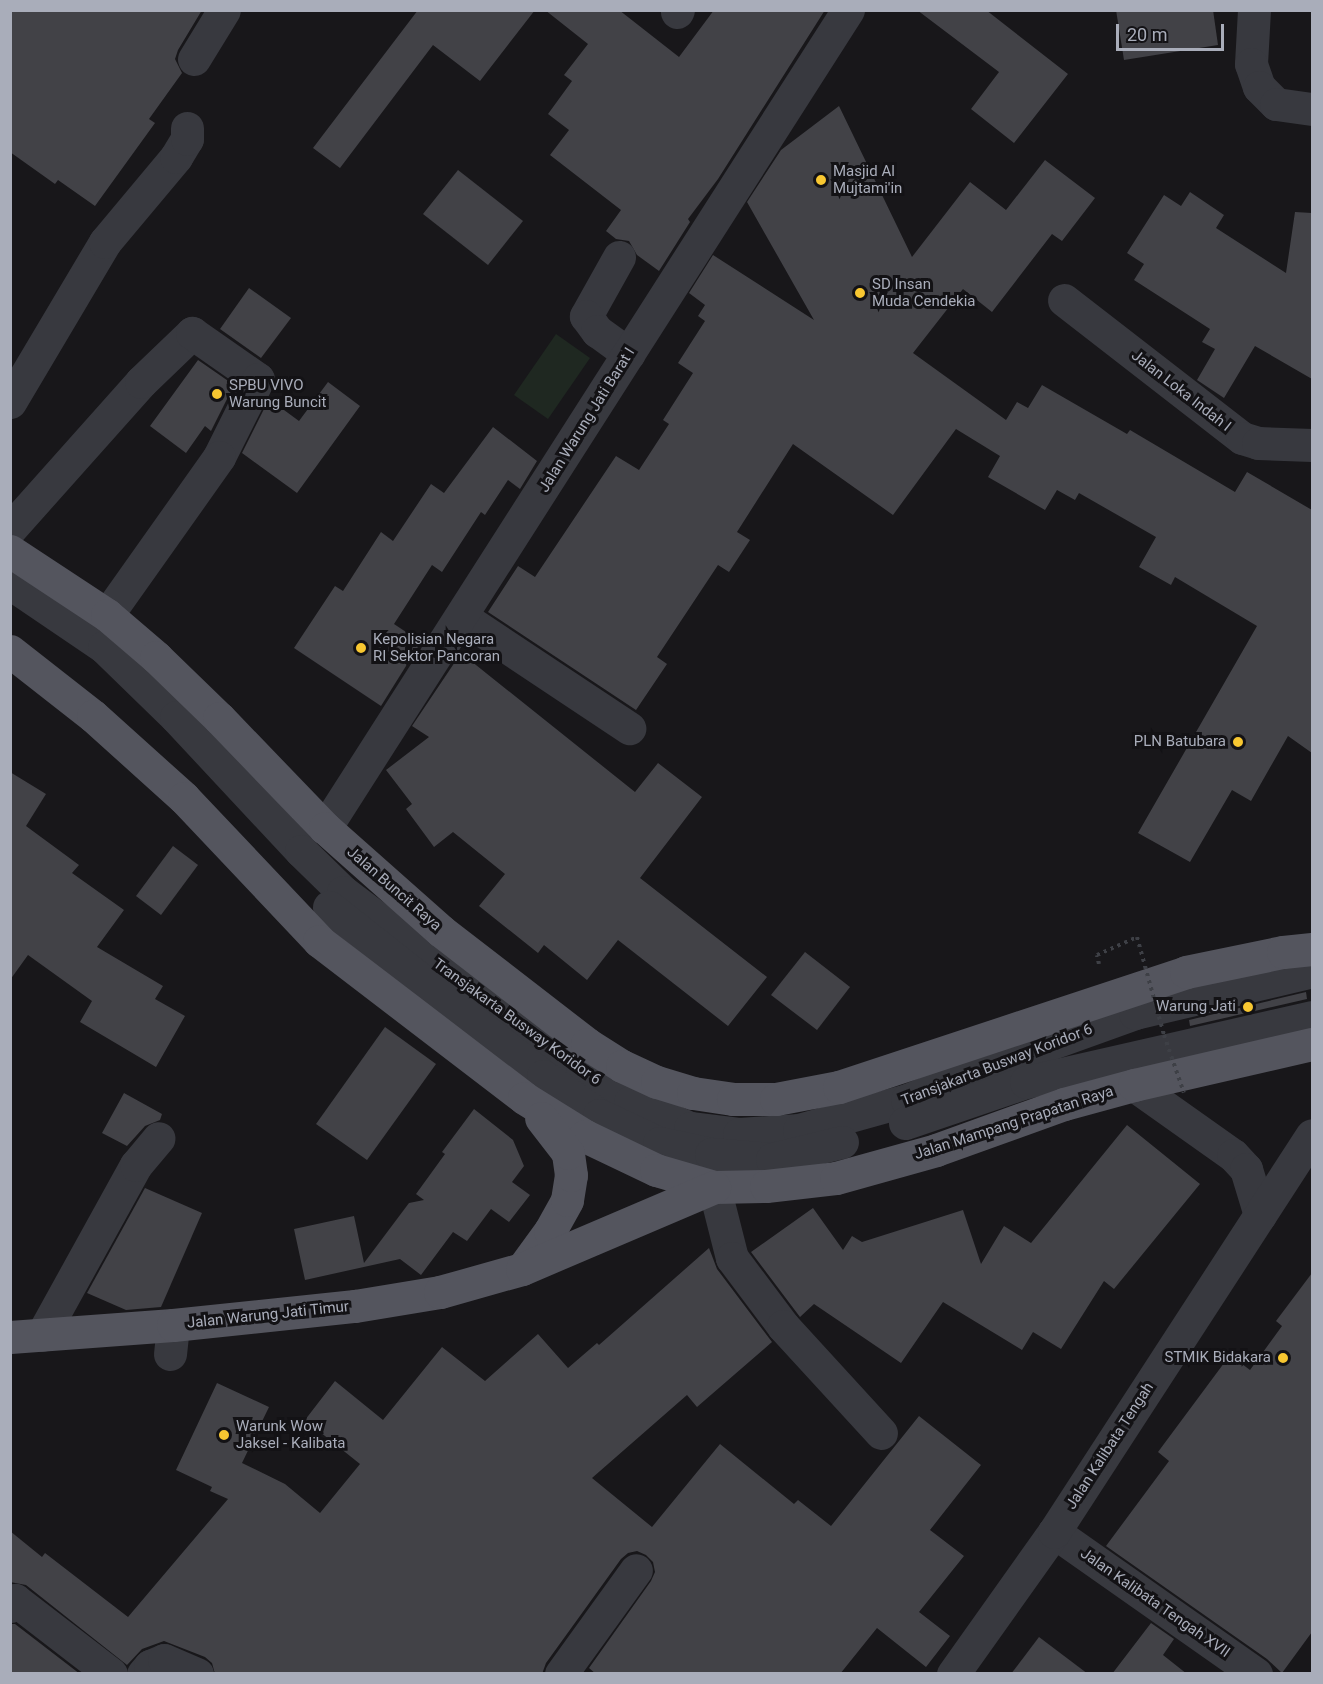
<!DOCTYPE html>
<style>
body{margin:0}
#map{position:relative;width:1323px;height:1684px;overflow:hidden;background:#18171a;font-family:Roboto,sans-serif}
div>[style]{position:absolute}
[style*='--x']{left:calc(var(--x)*1px);top:calc(var(--y)*1px);width:calc(var(--w)*1px);rotate:calc(var(--a)*1deg)}
.green>*{inset:0;background:#1f2821}
.building>*{inset:0;background:#424247}
.path>*{height:4px;margin-top:-2px;transform-origin:0;background:repeating-linear-gradient(90deg,#3e4046 0 3px,transparent 0 7.5px)}
.minor>*{height:33px;margin:-16.5px;padding:0 16.5px;transform-origin:16.5px;border-radius:16.5px;background:#38393f}
.major>*{height:33px;margin:-16.5px;padding:0 16.5px;transform-origin:16.5px;border-radius:16.5px;background:#54555e}
.path-bridge>*{height:4px;margin-top:-2px;transform-origin:0;background:repeating-linear-gradient(90deg,#3e4046 0 3px,transparent 0 7.5px)}
.dots>*{width:16px;height:16px;translate:-50% -50%;box-sizing:border-box;border:3px solid #131215;border-radius:50%}
span{translate:-50% -50%;white-space:nowrap;text-align:center;line-height:1.15;-webkit-text-stroke:6px #131215;paint-order:stroke}
.poi-label{font-size:15px;color:#a9adba}
.left{translate:0 -50%;text-align:left}
.right{translate:-100% -50%;text-align:right}
.street-label{font-size:15px;color:#a9adba}
.frame{position:absolute;inset:0;border:12px solid #a9adba;pointer-events:none}
.scale{position:absolute;left:1116px;top:24px;width:108px;height:27px;box-sizing:border-box;border:3px solid #a9adba;border-top:0;padding-left:8px;font-size:18px;line-height:21px;white-space:nowrap;color:#a9adba;-webkit-text-stroke:4px #131215;paint-order:stroke}
</style>
<div id="map">
<div class="green">
<div style="clip-path:polygon(556px 334px,590px 358px,548px 419px,514px 395px)"></div>
</div>
<div class="building">
<div style="clip-path:polygon(10px 10px,202px 10px,178px 50px,175px 59px,182px 73px,149px 119px,155px 123px,95px 206px,58px 180px,55px 184px,10px 152px)"></div>
<div style="clip-path:polygon(418px 10px,535px 10px,480px 81px,433px 45px,340px 168px,313px 148px)"></div>
<div style="clip-path:polygon(545px 10px,619px 10px,679px 57px,714px 10px,825px 10px,718px 179px,688px 219px,690px 222px,659px 271px,637px 255px,629px 241px,616px 239px,606px 231px,621px 210px,550px 155px,569px 130px,548px 114px,572px 81px,564px 75px,588px 44px)"></div>
<div style="clip-path:polygon(917px 10px,986px 10px,1068px 74px,1014px 143px,971px 109px,999px 72px)"></div>
<div style="clip-path:polygon(1116px 10px,1213px 10px,1218px 45px,1124px 60px)"></div>
<div style="clip-path:polygon(839px 106px,912px 257px,970px 182px,1006px 210px,1045px 160px,1095px 198px,1062px 241px,1052px 234px,992px 312px,963px 289px,913px 353px,1006px 420px,1017px 402px,1028px 408px,1042px 385px,1127px 434px,1130px 430px,1235px 492px,1247px 472px,1312px 510px,1312px 753px,1288px 736px,1251px 801px,1232px 790px,1190px 862px,1138px 833px,1257px 626px,1175px 577px,1171px 585px,1139px 567px,1156px 537px,1079px 493px,1075px 500px,1057px 490px,1045px 510px,988px 477px,1000px 456px,956px 429px,893px 515px,793px 444px,737px 532px,750px 540px,729px 572px,718px 565px,657px 657px,667px 664px,636px 710px,488px 612px,518px 566px,535px 577px,616px 456px,639px 470px,669px 424px,663px 420px,693px 373px,678px 363px,705px 321px,698px 316px,705px 305px,689px 293px,713px 255px,814px 320px,747px 202px,781px 150px)"></div>
<div style="clip-path:polygon(458px 170px,523px 221px,488px 265px,423px 214px)"></div>
<div style="clip-path:polygon(1190px 192px,1224px 215px,1216px 228px,1286px 273px,1295px 212px,1312px 213px,1312px 379px,1255px 346px,1224px 398px,1197px 380px,1215px 349px,1202px 342px,1210px 329px,1134px 280px,1144px 264px,1127px 253px,1164px 195px,1181px 206px)"></div>
<div style="clip-path:polygon(249px 288px,291px 318px,261px 358px,220px 329px)"></div>
<div style="clip-path:polygon(198px 360px,234px 385px,211px 431px,205px 426px,186px 453px,150px 426px)"></div>
<div style="clip-path:polygon(328px 382px,360px 406px,297px 493px,242px 453px,269px 399px,299px 421px)"></div>
<div style="clip-path:polygon(493px 427px,537px 461px,520px 489px,508px 480px,485px 515px,481px 512px,442px 572px,432px 565px,394px 624px,421px 642px,381px 706px,294px 648px,335px 586px,343px 591px,381px 532px,393px 541px,431px 484px,444px 493px)"></div>
<div style="clip-path:polygon(461px 653px,635px 792px,658px 763px,702px 797px,640px 878px,767px 977px,728px 1026px,618px 940px,587px 980px,544px 945px,538px 953px,479px 906px,505px 874px,453px 832px,434px 847px,406px 809px,412px 804px,386px 770px,429px 737px,412px 726px)"></div>
<div style="clip-path:polygon(10px 772px,46px 794px,26px 826px,79px 865px,72px 873px,124px 910px,97px 947px,163px 986px,155px 999px,185px 1016px,156px 1067px,80px 1022px,92px 1001px,28px 955px,10px 980px)"></div>
<div style="clip-path:polygon(173px 846px,198px 865px,161px 915px,136px 896px)"></div>
<div style="clip-path:polygon(805px 952px,850px 987px,817px 1030px,771px 995px)"></div>
<div style="clip-path:polygon(1306px 992px,1307px 999px,1190px 1026px,1189px 1020px)"></div>
<div style="clip-path:polygon(385px 1027px,436px 1064px,367px 1160px,316px 1124px)"></div>
<div style="clip-path:polygon(124px 1093px,162px 1114px,160px 1120px,145px 1126px,127px 1146px,102px 1133px)"></div>
<div style="clip-path:polygon(474px 1109px,513px 1140px,524px 1166px,512px 1182px,530px 1195px,509px 1222px,491px 1209px,467px 1241px,453px 1232px,421px 1275px,400px 1259px,305px 1280px,294px 1229px,354px 1216px,364px 1263px,409px 1203px,424px 1200px,416px 1194px,445px 1154px,442px 1152px)"></div>
<div style="clip-path:polygon(1127px 1125px,1200px 1184px,1114px 1289px,1104px 1281px,1061px 1349px,1033px 1332px,1022px 1350px,943px 1302px,901px 1363px,814px 1304px,800px 1317px,751px 1252px,813px 1208px,843px 1250px,852px 1236px,862px 1242px,963px 1210px,981px 1264px,1004px 1226px,1031px 1243px)"></div>
<div style="clip-path:polygon(145px 1188px,202px 1213px,161px 1307px,126px 1310px,87px 1293px)"></div>
<div style="clip-path:polygon(709px 1248px,717px 1269px,772px 1342px,697px 1407px,687px 1395px,592px 1478px,652px 1527px,720px 1444px,794px 1504px,798px 1500px,831px 1526px,919px 1416px,981px 1465px,930px 1530px,964px 1556px,919px 1612px,950px 1636px,926px 1667px,877px 1628px,840px 1674px,596px 1674px,589px 1668px,651px 1581px,655px 1572px,653px 1562px,646px 1555px,637px 1551px,628px 1553px,621px 1559px,546px 1663px,542px 1674px,215px 1674px,212px 1663px,205px 1657px,164px 1641px,142px 1649px,127px 1665px,26px 1585px,10px 1582px,10px 1531px,42px 1557px,45px 1553px,128px 1617px,228px 1499px,210px 1491px,212px 1487px,176px 1470px,217px 1383px,269px 1407px,242px 1463px,285px 1484px,320px 1513px,360px 1464px,305px 1420px,335px 1381px,383px 1420px,442px 1347px,485px 1381px,538px 1334px,568px 1368px,597px 1343px,599px 1345px)"></div>
<div style="clip-path:polygon(1312px 1273px,1312px 1632px,1282px 1673px,1267px 1659px,1106px 1546px,1169px 1461px,1158px 1452px,1230px 1355px,1250px 1370px,1282px 1326px,1276px 1321px)"></div>
<div style="clip-path:polygon(1151px 1623px,1174px 1639px,1163px 1655px,1187px 1674px,1112px 1674px)"></div>
<div style="clip-path:polygon(10px 1624px,15px 1624px,80px 1674px,10px 1674px)"></div>
<div style="clip-path:polygon(1039px 1637px,1088px 1674px,1011px 1674px)"></div>
</div>
<div class="path">
<div style="--x:1099;--y:964;--w:9;--a:-103"></div>
<div style="--x:1097;--y:955;--w:44;--a:-24.2"></div>
</div>
<div class="minor">
<div style="--x:1254;--y:10;--w:54;--a:93.2"></div>
<div style="--x:1251;--y:64;--w:24;--a:71"></div>
<div style="--x:1259;--y:87;--w:24;--a:45"></div>
<div style="--x:1276;--y:104;--w:36;--a:8"></div>
<div style="--x:677;--y:12;--w:2;--a:-63"></div>
<div style="--x:194;--y:59;--w:57;--a:-58.5"></div>
<div style="--x:619;--y:257;--w:68;--a:119.2"></div>
<div style="--x:586;--y:316;--w:19;--a:54"></div>
<div style="--x:597;--y:331;--w:39;--a:36"></div>
<div style="--x:1064;--y:300;--w:225;--a:37.8"></div>
<div style="--x:1242;--y:438;--w:17;--a:17"></div>
<div style="--x:1258;--y:443;--w:54;--a:2.1"></div>
<div style="--x:10;--y:402;--w:186;--a:-59.3"></div>
<div style="--x:105;--y:242;--w:111;--a:-50.1"></div>
<div style="--x:176;--y:157;--w:21;--a:-59"></div>
<div style="--x:187;--y:139;--w:11;--a:-90"></div>
<div style="--x:10;--y:529;--w:197;--a:-48.3"></div>
<div style="--x:141;--y:382;--w:71;--a:-43.9"></div>
<div style="--x:192;--y:333;--w:80;--a:34.9"></div>
<div style="--x:258;--y:379;--w:87;--a:116.6"></div>
<div style="--x:219;--y:457;--w:194;--a:125.3"></div>
<div style="--x:10;--y:583;--w:114;--a:34.2"></div>
<div style="--x:104;--y:647;--w:100;--a:44.2"></div>
<div style="--x:176;--y:717;--w:183;--a:47"></div>
<div style="--x:301;--y:851;--w:59;--a:44.3"></div>
<div style="--x:343;--y:892;--w:300;--a:37.1"></div>
<div style="--x:582;--y:1073;--w:56;--a:31.1"></div>
<div style="--x:630;--y:1102;--w:65;--a:23.4"></div>
<div style="--x:690;--y:1128;--w:49;--a:7"></div>
<div style="--x:739;--y:1134;--w:60;--a:-3.8"></div>
<div style="--x:799;--y:1130;--w:112;--a:-15.5"></div>
<div style="--x:907;--y:1100;--w:114;--a:-22.1"></div>
<div style="--x:1013;--y:1057;--w:130;--a:-19.8"></div>
<div style="--x:1135;--y:1013;--w:182;--a:-13.3"></div>
<div style="--x:462;--y:617;--w:201;--a:33.6"></div>
<div style="--x:325;--y:828;--w:971;--a:-57.41"></div>
<div style="--x:329;--y:907;--w:273;--a:38.3"></div>
<div style="--x:543;--y:1076;--w:68;--a:34.9"></div>
<div style="--x:599;--y:1115;--w:66;--a:25"></div>
<div style="--x:659;--y:1143;--w:53;--a:11.9"></div>
<div style="--x:711;--y:1154;--w:61;--a:4.7"></div>
<div style="--x:772;--y:1159;--w:72;--a:-13.7"></div>
<div style="--x:1134;--y:1085;--w:121;--a:35.3"></div>
<div style="--x:1233;--y:1155;--w:19;--a:47"></div>
<div style="--x:1246;--y:1169;--w:48;--a:73.1"></div>
<div style="--x:905;--y:1123;--w:128;--a:-18.7"></div>
<div style="--x:1026;--y:1082;--w:293;--a:-12.8"></div>
<div style="--x:714;--y:1187;--w:73;--a:75.8"></div>
<div style="--x:732;--y:1258;--w:85;--a:53.1"></div>
<div style="--x:783;--y:1326;--w:145;--a:47.5"></div>
<div style="--x:42;--y:1335;--w:194;--a:-61.1"></div>
<div style="--x:136;--y:1165;--w:35;--a:-50"></div>
<div style="--x:170;--y:1354;--w:29;--a:-84"></div>
<div style="--x:1054;--y:1532;--w:247;--a:35.1"></div>
<div style="--x:10;--y:1606;--w:8;--a:-50"></div>
<div style="--x:15;--y:1600;--w:121;--a:37.6"></div>
<div style="--x:143;--y:1674;--w:11;--a:-49"></div>
<div style="--x:150;--y:1666;--w:15;--a:-23"></div>
<div style="--x:164;--y:1660;--w:36;--a:23"></div>
<div style="--x:561;--y:1674;--w:128;--a:-54.2"></div>
<div style="--x:953;--y:1674;--w:174;--a:-54.6"></div>
<div style="--x:1054;--y:1532;--w:473;--a:-57"></div>
</div>
<div class="major">
<div style="--x:10;--y:551;--w:116;--a:33.4"></div>
<div style="--x:107;--y:615;--w:65;--a:40.6"></div>
<div style="--x:156;--y:657;--w:88;--a:44.1"></div>
<div style="--x:219;--y:718;--w:153;--a:46.1"></div>
<div style="--x:325;--y:828;--w:155;--a:41.6"></div>
<div style="--x:441;--y:931;--w:185;--a:37.7"></div>
<div style="--x:587;--y:1044;--w:41;--a:32.2"></div>
<div style="--x:622;--y:1066;--w:38;--a:25"></div>
<div style="--x:657;--y:1082;--w:38;--a:17"></div>
<div style="--x:693;--y:1093;--w:40;--a:8.5"></div>
<div style="--x:733;--y:1099;--w:43;--a:0"></div>
<div style="--x:776;--y:1099;--w:64;--a:-10.8"></div>
<div style="--x:839;--y:1087;--w:366;--a:-18.3"></div>
<div style="--x:1186;--y:972;--w:99;--a:-11.7"></div>
<div style="--x:1283;--y:952;--w:29;--a:-6"></div>
<div style="--x:10;--y:651;--w:105;--a:38.1"></div>
<div style="--x:93;--y:716;--w:122;--a:42"></div>
<div style="--x:184;--y:798;--w:197;--a:46.6"></div>
<div style="--x:319;--y:941;--w:258;--a:37.4"></div>
<div style="--x:524;--y:1098;--w:72;--a:31.9"></div>
<div style="--x:585;--y:1136;--w:79;--a:25.6"></div>
<div style="--x:656;--y:1170;--w:60;--a:16.3"></div>
<div style="--x:714;--y:1187;--w:52;--a:-1.1"></div>
<div style="--x:766;--y:1186;--w:70;--a:-6.5"></div>
<div style="--x:836;--y:1178;--w:104;--a:-15.6"></div>
<div style="--x:936;--y:1150;--w:136;--a:-19.8"></div>
<div style="--x:1064;--y:1104;--w:73;--a:-15.2"></div>
<div style="--x:1134;--y:1085;--w:183;--a:-13"></div>
<div style="--x:523;--y:1268;--w:46;--a:-53.9"></div>
<div style="--x:550;--y:1231;--w:35;--a:-61"></div>
<div style="--x:567;--y:1200;--w:25;--a:-81"></div>
<div style="--x:571;--y:1175;--w:22;--a:-98"></div>
<div style="--x:568;--y:1153;--w:44;--a:-127.6"></div>
<div style="--x:10;--y:1337;--w:163;--a:-4.2"></div>
<div style="--x:173;--y:1325;--w:183;--a:-6"></div>
<div style="--x:355;--y:1306;--w:86;--a:-9.4"></div>
<div style="--x:440;--y:1292;--w:85;--a:-15.7"></div>
<div style="--x:522;--y:1269;--w:209;--a:-23.1"></div>
</div>
<div class="path-bridge">
<div style="--x:1137;--y:937;--w:102;--a:74.6"></div>
<div style="--x:1164;--y:1035;--w:61;--a:71"></div>
</div>
<div class="dots">
<div style="left:821px;top:180px;background:#f8c731"></div>
<div style="left:860px;top:293px;background:#f8c731"></div>
<div style="left:217px;top:394px;background:#f8c731"></div>
<div style="left:361px;top:648px;background:#f8c731"></div>
<div style="left:1238px;top:742px;background:#f8c731"></div>
<div style="left:1248px;top:1007px;background:#f8c731"></div>
<div style="left:1283px;top:1358px;background:#f8c731"></div>
<div style="left:224px;top:1435px;background:#f8c731"></div>
</div>
<div class="poi-label">
<span class="left" style="left:833px;top:180px">Masjid Al<br>Mujtami'in</span>
<span class="left" style="left:872px;top:293px">SD Insan<br>Muda Cendekia</span>
<span class="left" style="left:229px;top:394px">SPBU VIVO<br>Warung Buncit</span>
<span class="left" style="left:373px;top:648px">Kepolisian Negara<br>RI Sektor Pancoran</span>
<span class="right" style="left:1226px;top:742px">PLN Batubara</span>
<span class="right" style="left:1236px;top:1007px">Warung Jati</span>
<span class="right" style="left:1271px;top:1358px">STMIK Bidakara</span>
<span class="left" style="left:236px;top:1435px">Warunk Wow<br>Jaksel - Kalibata</span>
</div>
<div class="street-label">
<span style="left:1181px;top:391px;rotate:38deg">Jalan Loka Indah I</span>
<span style="left:587px;top:420px;rotate:-58deg">Jalan Warung Jati Barat I</span>
<span style="left:394px;top:889px;rotate:41deg">Jalan Buncit Raya</span>
<span style="left:517px;top:1022px;rotate:36deg">Transjakarta Busway Koridor 6</span>
<span style="left:997px;top:1065px;rotate:-21deg">Transjakarta Busway Koridor 6</span>
<span style="left:1014px;top:1123px;rotate:-18deg">Jalan Mampang Prapatan Raya</span>
<span style="left:268px;top:1315px;rotate:-6deg">Jalan Warung Jati Timur</span>
<span style="left:1110px;top:1446px;rotate:-57deg">Jalan Kalibata Tengah</span>
<span style="left:1155px;top:1603px;rotate:35deg">Jalan Kalibata Tengah XVII</span>
</div>
<div class="frame"></div>
<div class="scale">20 m</div>
</div>
